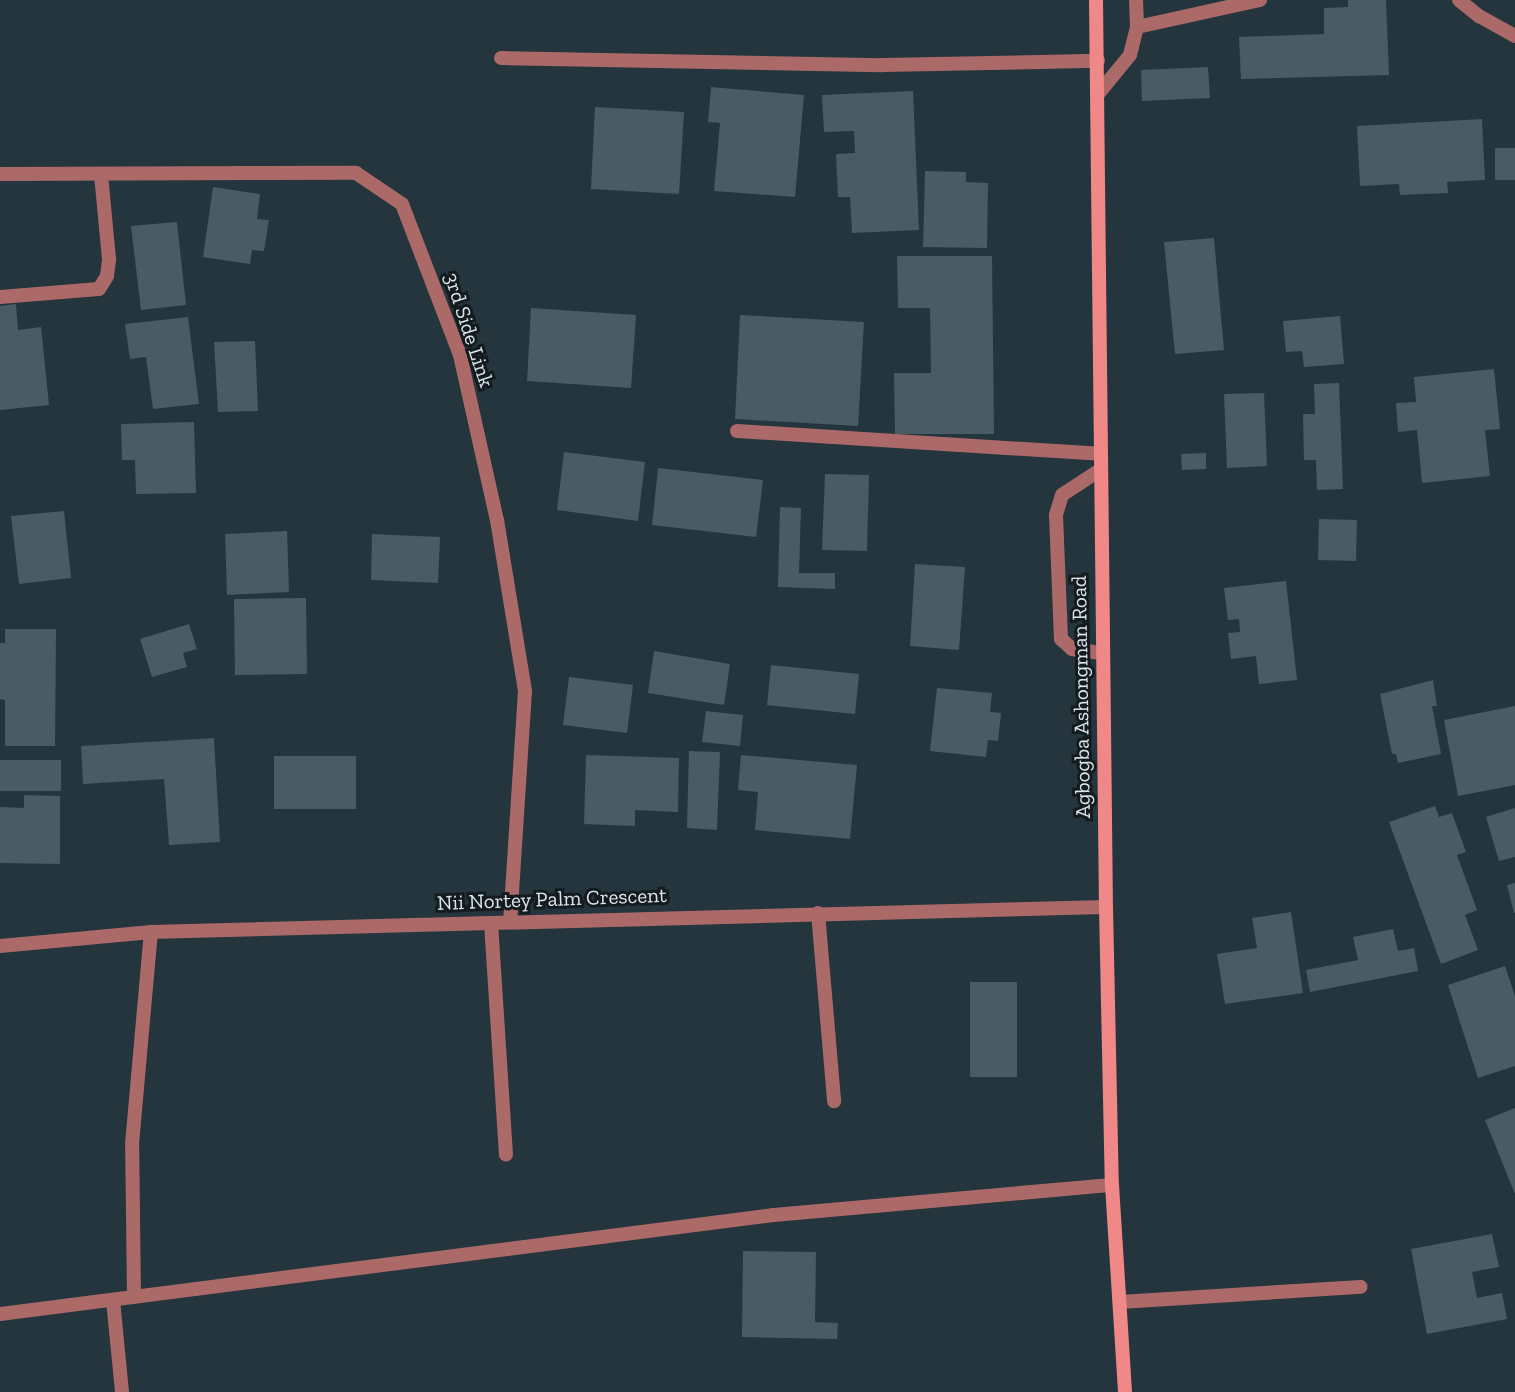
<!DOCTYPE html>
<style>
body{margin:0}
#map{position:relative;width:1515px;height:1392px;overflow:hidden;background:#24353e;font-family:"Zilla Slab",serif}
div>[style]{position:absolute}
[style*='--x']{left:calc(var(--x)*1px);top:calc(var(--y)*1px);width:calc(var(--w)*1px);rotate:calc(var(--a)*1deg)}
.building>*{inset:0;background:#495b65}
.lane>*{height:14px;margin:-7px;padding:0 7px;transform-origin:7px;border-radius:7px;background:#ab6a68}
.street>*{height:14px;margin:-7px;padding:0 7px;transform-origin:7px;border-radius:7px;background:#ab6a68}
.secondary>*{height:14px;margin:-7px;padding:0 7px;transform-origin:7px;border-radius:7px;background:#ef8886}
span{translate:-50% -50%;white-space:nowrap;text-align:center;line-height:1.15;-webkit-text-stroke:6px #141b1f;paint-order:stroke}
.street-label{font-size:21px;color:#dae4ea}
</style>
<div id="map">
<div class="building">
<div style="clip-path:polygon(1348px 0,1386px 0,1389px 75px,1241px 79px,1239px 37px,1324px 34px,1324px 8px,1348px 7px)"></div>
<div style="clip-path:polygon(1208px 67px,1210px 98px,1142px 101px,1141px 70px)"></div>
<div style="clip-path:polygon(711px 87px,804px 95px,795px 197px,714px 191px,720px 123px,708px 122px)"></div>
<div style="clip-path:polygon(913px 91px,919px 230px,852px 233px,850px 197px,838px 197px,836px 154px,855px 153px,854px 131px,824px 132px,822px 95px)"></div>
<div style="clip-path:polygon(595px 107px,684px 112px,679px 194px,591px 189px)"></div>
<div style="clip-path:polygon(1482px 119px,1485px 180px,1447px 182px,1448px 193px,1400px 195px,1399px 184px,1360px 186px,1357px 126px)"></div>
<div style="clip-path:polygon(1495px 148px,1515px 148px,1515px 180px,1495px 180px)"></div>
<div style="clip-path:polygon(925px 171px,966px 172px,966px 182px,988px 183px,987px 248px,923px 247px)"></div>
<div style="clip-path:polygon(213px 187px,260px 194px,257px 219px,269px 220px,264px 251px,252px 250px,250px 264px,203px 257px)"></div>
<div style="clip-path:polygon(177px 222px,186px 305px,141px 310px,131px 226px)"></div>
<div style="clip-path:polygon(1214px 238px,1224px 350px,1175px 354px,1164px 242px)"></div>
<div style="clip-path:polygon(897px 256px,992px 256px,994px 434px,895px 434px,894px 373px,931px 373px,930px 308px,898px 308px)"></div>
<div style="clip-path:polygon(16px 304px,18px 330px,41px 327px,49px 405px,0 410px,0 306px)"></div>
<div style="clip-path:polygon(531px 308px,636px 315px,631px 388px,527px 381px)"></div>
<div style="clip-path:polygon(740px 315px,864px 322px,858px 426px,735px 419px)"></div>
<div style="clip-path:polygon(1340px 316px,1344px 364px,1304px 367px,1302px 351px,1286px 352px,1283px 321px)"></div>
<div style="clip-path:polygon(188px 317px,199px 404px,153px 409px,146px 357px,130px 359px,125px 324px)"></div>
<div style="clip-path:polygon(255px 341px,258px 411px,218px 412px,214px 342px)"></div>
<div style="clip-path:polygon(1494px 369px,1500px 429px,1485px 430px,1490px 476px,1422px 483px,1417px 430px,1398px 432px,1396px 403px,1416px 402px,1414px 377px)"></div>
<div style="clip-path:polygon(1339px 383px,1343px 489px,1317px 490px,1316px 460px,1304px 460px,1303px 414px,1315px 414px,1314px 384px)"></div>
<div style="clip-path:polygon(1264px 393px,1267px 466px,1227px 468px,1224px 394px)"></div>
<div style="clip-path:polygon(194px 422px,196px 493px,136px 494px,135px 460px,122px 460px,121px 424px)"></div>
<div style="clip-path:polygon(564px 452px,645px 462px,638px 521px,557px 510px)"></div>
<div style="clip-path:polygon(1206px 453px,1206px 469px,1182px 470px,1181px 454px)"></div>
<div style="clip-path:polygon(658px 468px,763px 480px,756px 537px,652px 525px)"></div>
<div style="clip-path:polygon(825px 474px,869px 475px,867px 551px,822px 550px)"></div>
<div style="clip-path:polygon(780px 507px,801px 508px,799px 573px,835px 573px,835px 589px,778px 587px)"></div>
<div style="clip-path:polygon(64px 511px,71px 578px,19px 584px,11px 516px)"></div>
<div style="clip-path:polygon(1319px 519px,1357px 520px,1356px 561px,1318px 560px)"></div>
<div style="clip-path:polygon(287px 531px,289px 592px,227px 595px,225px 534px)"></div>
<div style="clip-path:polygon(372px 534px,440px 537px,438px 583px,371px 580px)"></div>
<div style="clip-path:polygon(915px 564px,965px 567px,959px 650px,910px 646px)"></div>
<div style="clip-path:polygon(1286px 581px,1297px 680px,1259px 684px,1256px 656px,1231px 659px,1228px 633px,1240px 632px,1239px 619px,1228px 620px,1224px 588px)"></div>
<div style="clip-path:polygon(306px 598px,307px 674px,235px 675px,234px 599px)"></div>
<div style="clip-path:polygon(189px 624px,197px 649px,183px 653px,187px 667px,152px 677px,140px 639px)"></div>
<div style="clip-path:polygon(5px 629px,56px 629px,55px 746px,5px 746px,5px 700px,0 699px,0 643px,5px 643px)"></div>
<div style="clip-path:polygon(654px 651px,730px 664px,724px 705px,648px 693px)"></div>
<div style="clip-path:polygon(771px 665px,859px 674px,855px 714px,767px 705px)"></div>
<div style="clip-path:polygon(569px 677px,633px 685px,627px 733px,563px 725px)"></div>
<div style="clip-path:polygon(1433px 680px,1437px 706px,1432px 706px,1441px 754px,1398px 763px,1396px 754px,1392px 754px,1380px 694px)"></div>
<div style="clip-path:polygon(937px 688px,992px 693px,990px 712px,1001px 713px,998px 741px,988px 740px,986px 757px,930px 751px)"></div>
<div style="clip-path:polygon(1515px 706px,1515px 785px,1458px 796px,1444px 720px)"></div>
<div style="clip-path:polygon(706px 711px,743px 715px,740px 746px,702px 742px)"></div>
<div style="clip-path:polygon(214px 738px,220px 842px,169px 845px,164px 779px,83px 784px,81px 746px)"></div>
<div style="clip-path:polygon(689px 751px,720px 752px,717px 830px,687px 828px)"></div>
<div style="clip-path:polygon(586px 755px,679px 758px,678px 812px,635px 810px,635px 826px,584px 824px)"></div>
<div style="clip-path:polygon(741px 755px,857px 765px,850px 839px,755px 830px,758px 792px,738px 790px)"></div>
<div style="clip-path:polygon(274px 756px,356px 756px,356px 809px,274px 809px)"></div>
<div style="clip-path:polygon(0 760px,61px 760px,61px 791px,0 791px)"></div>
<div style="clip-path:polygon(24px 795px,60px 796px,60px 864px,0 863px,0 807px,24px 808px)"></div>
<div style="clip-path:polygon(1435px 806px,1439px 817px,1452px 813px,1466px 852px,1457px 855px,1477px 910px,1465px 915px,1478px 950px,1441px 964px,1389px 822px)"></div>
<div style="clip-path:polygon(1515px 808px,1515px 857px,1499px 861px,1486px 817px)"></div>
<div style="clip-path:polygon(1515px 883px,1515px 913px,1514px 913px,1507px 885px)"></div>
<div style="clip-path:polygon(1291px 912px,1303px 993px,1225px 1004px,1217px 954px,1257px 948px,1252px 918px)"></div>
<div style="clip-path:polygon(1393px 929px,1398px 951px,1414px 948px,1418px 971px,1310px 992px,1306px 970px,1358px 960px,1353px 937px)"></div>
<div style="clip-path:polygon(1505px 966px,1515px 996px,1515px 1066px,1478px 1078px,1448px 985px)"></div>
<div style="clip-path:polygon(970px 982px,1017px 982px,1017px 1077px,970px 1077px)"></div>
<div style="clip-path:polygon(1515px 1108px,1515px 1194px,1485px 1120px)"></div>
<div style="clip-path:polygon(1492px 1234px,1499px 1267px,1472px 1272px,1477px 1298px,1502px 1293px,1507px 1319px,1427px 1334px,1411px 1249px)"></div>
<div style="clip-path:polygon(743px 1251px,816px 1252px,815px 1322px,838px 1323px,837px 1339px,742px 1337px)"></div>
</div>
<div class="lane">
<div style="--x:1459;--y:0;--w:26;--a:39"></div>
<div style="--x:1479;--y:16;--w:41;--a:29.1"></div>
<div style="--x:1137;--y:27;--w:126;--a:-12.4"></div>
<div style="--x:1098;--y:94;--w:50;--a:-50.6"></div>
<div style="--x:1130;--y:55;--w:29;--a:-76"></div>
<div style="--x:1137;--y:27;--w:27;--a:-92"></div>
<div style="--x:0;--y:297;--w:99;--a:-4.6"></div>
<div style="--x:99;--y:289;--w:15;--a:-58"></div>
<div style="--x:107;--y:276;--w:17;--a:-83"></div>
<div style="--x:109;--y:259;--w:85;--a:-95.4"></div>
<div style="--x:737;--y:431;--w:364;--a:3.6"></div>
<div style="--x:1100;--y:470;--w:45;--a:146.7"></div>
<div style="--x:1062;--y:495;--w:21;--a:107"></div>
<div style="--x:1056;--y:515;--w:124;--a:87.7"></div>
<div style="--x:1061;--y:639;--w:15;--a:42"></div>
<div style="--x:1072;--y:649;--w:29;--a:8"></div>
<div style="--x:818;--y:913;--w:189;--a:85.1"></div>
<div style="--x:491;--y:923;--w:232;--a:86.3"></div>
<div style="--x:113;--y:1300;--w:92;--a:84.4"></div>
<div style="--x:1120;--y:1302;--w:241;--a:-3.6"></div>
</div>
<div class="street">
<div style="--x:501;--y:58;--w:381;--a:1.1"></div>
<div style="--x:882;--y:65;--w:216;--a:-1.1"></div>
<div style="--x:0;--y:174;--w:356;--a:-0.2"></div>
<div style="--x:356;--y:173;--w:55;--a:34"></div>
<div style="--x:402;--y:204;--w:162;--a:69"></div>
<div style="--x:460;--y:355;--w:169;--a:77.4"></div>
<div style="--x:497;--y:520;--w:173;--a:80.7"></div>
<div style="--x:525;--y:691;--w:231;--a:93.7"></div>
<div style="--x:0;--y:946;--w:152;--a:-5.3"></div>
<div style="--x:151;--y:932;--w:955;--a:-1.5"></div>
<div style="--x:134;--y:1297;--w:153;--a:-90.7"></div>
<div style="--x:132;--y:1144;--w:213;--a:-84.9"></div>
<div style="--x:0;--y:1314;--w:780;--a:-7.29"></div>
<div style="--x:774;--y:1215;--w:339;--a:-5.1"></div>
</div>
<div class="secondary">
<div style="--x:1096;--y:0;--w:907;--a:89.37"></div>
<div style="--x:1106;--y:907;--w:278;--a:88.8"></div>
<div style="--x:1112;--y:1185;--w:207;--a:86.4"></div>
</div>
<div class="street-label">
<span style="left:469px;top:330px;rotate:72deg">3rd Side Link</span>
<span style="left:1081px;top:697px;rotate:-91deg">Agbogba Ashongman Road</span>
<span style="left:552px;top:899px;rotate:-2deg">Nii Nortey Palm Crescent</span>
</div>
</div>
